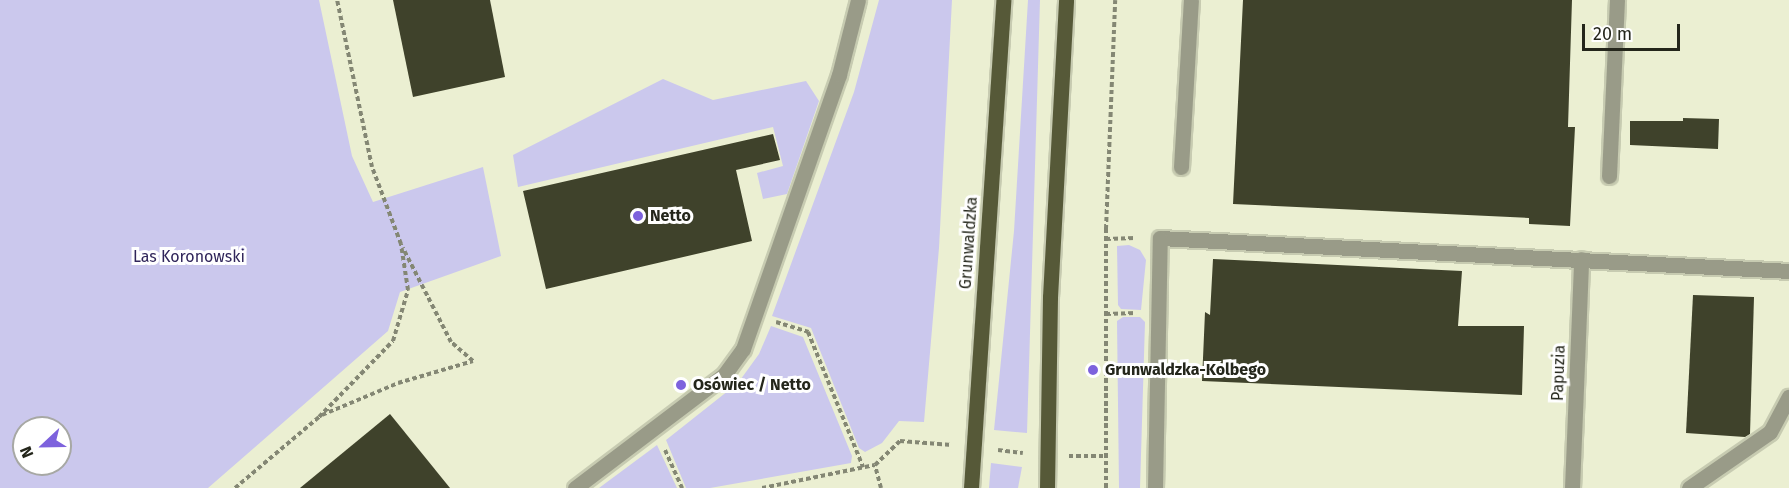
<!DOCTYPE html>
<meta charset="utf-8">
<style>
body{margin:0}
#map{position:relative;width:1789px;height:488px;overflow:hidden;background:#ebefd2;font-family:"Fira Sans",sans-serif}
div>[style]{position:absolute}
[style*='--x']{left:calc(var(--x)*1px);top:calc(var(--y)*1px);width:calc(var(--w)*1px);rotate:calc(var(--a)*1deg)}
.green>*{inset:0;background:#cbc8ed}
.building>*{inset:0;background:#3f422b}
.path>*{height:4px;margin-top:-2px;transform-origin:0;background:repeating-linear-gradient(90deg,#848774 0 4.5px,transparent 0 7.5px)}
.roads{filter:drop-shadow(2px 0 #c7cbb1) drop-shadow(-2px 0 #c7cbb1) drop-shadow(0 2px #c7cbb1) drop-shadow(0 -2px #c7cbb1)}
.lane>*{height:15px;margin:-7.5px;padding:0 7.5px;transform-origin:7.5px;border-radius:7.5px;background:#999b88}
.street>*{height:15px;margin:-7.5px;padding:0 7.5px;transform-origin:7.5px;border-radius:7.5px;background:#999b88}
.primary>*{height:15px;margin:-7.5px;padding:0 7.5px;transform-origin:7.5px;border-radius:7.5px;background:#565938}
.dots>*{width:16px;height:16px;translate:-50% -50%;box-sizing:border-box;border:3px solid #fff;border-radius:50%}
span{translate:-50% -50%;white-space:nowrap;text-align:center;line-height:1.15;-webkit-text-stroke:6px #fff;paint-order:stroke}
.poi-label{font-size:16px;color:#24261b;font-weight:700}
.left{translate:0 -50%;text-align:left}
.street-label{font-size:16px;color:#24261b}
.park-label{font-size:16px;color:#30255a}
.north{position:absolute;left:12px;top:416px;width:60px;height:60px;box-sizing:border-box;background:#fff;border:2px solid #a7a8a4;border-radius:50%;rotate:248deg;font-size:16px;font-weight:700;line-height:24px;text-align:center;color:#24261b}
.north::after{content:'';display:block;margin:auto;width:21px;height:27px;background:#7d62dd;clip-path:polygon(50% 0,100% 100%,50% 72%,0 100%)}
.scale{position:absolute;left:1582px;top:24px;width:98px;height:27px;box-sizing:border-box;border:3px solid #24261b;border-top:0;padding-left:8px;font-size:18px;line-height:21px;white-space:nowrap;color:#24261b;-webkit-text-stroke:4px #fff;paint-order:stroke}
</style>
<div id="map">
<div class="green">
<div style="clip-path:polygon(evenodd,0 0,319px 0,352px 156px,373px 202px,483px 167px,501px 256px,400px 292px,388px 331px,208px 488px,0 488px,0 0,24px 428px,60px 428px,60px 464px,24px 464px,24px 428px)"></div>
<div style="clip-path:polygon(879px 0,952px 0,939px 248px,924px 422px,899px 421px,882px 443px,865px 452px,859px 448px,811px 328px,772px 316px,854px 92px)"></div>
<div style="clip-path:polygon(1028px 0,1040px 0,1027px 433px,994px 430px,1014px 231px)"></div>
<div style="clip-path:polygon(663px 79px,713px 100px,806px 81px,819px 101px,787px 194px,763px 199px,757px 173px,783px 166px,773px 127px,518px 187px,513px 155px)"></div>
<div style="clip-path:polygon(1129px 245px,1140px 250px,1146px 260px,1141px 310px,1121px 309px,1118px 305px,1117px 246px)"></div>
<div style="clip-path:polygon(1123px 317px,1140px 317px,1145px 322px,1140px 488px,1119px 488px,1117px 321px)"></div>
<div style="clip-path:polygon(771px 326px,803px 337px,852px 456px,851px 463px,710px 488px,686px 488px,666px 440px,738px 383px,759px 354px)"></div>
<div style="clip-path:polygon(657px 445px,677px 488px,599px 488px)"></div>
<div style="clip-path:polygon(991px 463px,1022px 467px,1018px 488px,989px 488px)"></div>
</div>
<div class="building">
<div style="clip-path:polygon(393px 0,490px 0,505px 77px,413px 97px)"></div>
<div style="clip-path:polygon(1243px 0,1572px 0,1568px 127px,1575px 127px,1570px 226px,1529px 224px,1529px 218px,1233px 204px)"></div>
<div style="clip-path:polygon(1683px 118px,1719px 119px,1718px 149px,1630px 145px,1630px 121px,1683px 121px)"></div>
<div style="clip-path:polygon(773px 134px,780px 160px,736px 170px,752px 241px,546px 289px,523px 191px)"></div>
<div style="clip-path:polygon(1213px 259px,1462px 271px,1458px 326px,1524px 326px,1522px 395px,1202px 381px,1205px 312px,1210px 315px)"></div>
<div style="clip-path:polygon(1693px 295px,1754px 297px,1750px 434px,1745px 437px,1686px 433px)"></div>
<div style="clip-path:polygon(390px 414px,450px 488px,300px 488px)"></div>
</div>
<div class="path">
<div style="--x:1106;--y:239;--w:29;--a:-2"></div>
<div style="--x:1106;--y:314;--w:30;--a:-2"></div>
<div style="--x:776;--y:322;--w:34;--a:17"></div>
<div style="--x:808;--y:332;--w:146;--a:67.8"></div>
<div style="--x:322;--y:415;--w:82;--a:-22.8"></div>
<div style="--x:398;--y:383;--w:78;--a:-16.3"></div>
<div style="--x:473;--y:361;--w:29;--a:-139"></div>
<div style="--x:451;--y:342;--w:106;--a:-117.1"></div>
<div style="--x:665;--y:450;--w:42;--a:65.9"></div>
<div style="--x:998;--y:450;--w:25;--a:7"></div>
<div style="--x:1069;--y:456;--w:39;--a:0"></div>
<div style="--x:235;--y:488;--w:110;--a:-40.2"></div>
<div style="--x:319;--y:417;--w:106;--a:-45.8"></div>
<div style="--x:393;--y:341;--w:53;--a:-73.6"></div>
<div style="--x:408;--y:290;--w:47;--a:-98.7"></div>
<div style="--x:401;--y:244;--w:82;--a:-110.6"></div>
<div style="--x:372;--y:167;--w:171;--a:-101.8"></div>
<div style="--x:762;--y:488;--w:115;--a:-11.5"></div>
<div style="--x:881;--y:488;--w:24;--a:-105"></div>
<div style="--x:875;--y:465;--w:35;--a:-44"></div>
<div style="--x:900;--y:441;--w:52;--a:4.4"></div>
<div style="--x:1106;--y:488;--w:259;--a:-90"></div>
<div style="--x:1106;--y:229;--w:229;--a:-87.7"></div>
</div>
<div class="roads">
<div class="lane">
<div style="--x:1181;--y:167;--w:167;--a:-86.6"></div>
<div style="--x:1609;--y:176;--w:176;--a:-87.4"></div>
<div style="--x:1160;--y:238;--w:630;--a:3"></div>
<div style="--x:575;--y:488;--w:187;--a:-37.2"></div>
<div style="--x:724;--y:375;--w:32;--a:-54"></div>
<div style="--x:743;--y:349;--w:290;--a:-70.7"></div>
<div style="--x:839;--y:75;--w:77;--a:-75.8"></div>
<div style="--x:1689;--y:488;--w:98;--a:-34.7"></div>
<div style="--x:1770;--y:432;--w:40;--a:-62"></div>
</div>
<div class="street">
<div style="--x:1155;--y:488;--w:250;--a:-88.9"></div>
<div style="--x:1572;--y:488;--w:229;--a:-87.7"></div>
</div>
<div class="primary">
<div style="--x:971;--y:488;--w:489;--a:-86.2"></div>
<div style="--x:1047;--y:488;--w:191;--a:-89.1"></div>
<div style="--x:1050;--y:297;--w:297;--a:-86.9"></div>
</div>
</div>
<div class="dots">
<div style="left:638px;top:216px;background:#7d62dd"></div>
<div style="left:1093px;top:370px;background:#7d62dd"></div>
<div style="left:681px;top:385px;background:#7d62dd"></div>
</div>
<div class="poi-label">
<span class="left" style="left:650px;top:216px">Netto</span>
<span class="left" style="left:1105px;top:370px">Grunwaldzka-Kolbego</span>
<span class="left" style="left:693px;top:385px">Osówiec / Netto</span>
</div>
<div class="street-label">
<span style="left:969px;top:243px;rotate:-86deg">Grunwaldzka</span>
<span style="left:1559px;top:373px;rotate:-88deg">Papuzia</span>
</div>
<div class="park-label">
<span style="left:189px;top:257px">Las Koronowski</span>
</div>
<div class="north">N</div>
<div class="scale">20 m</div>
</div>
